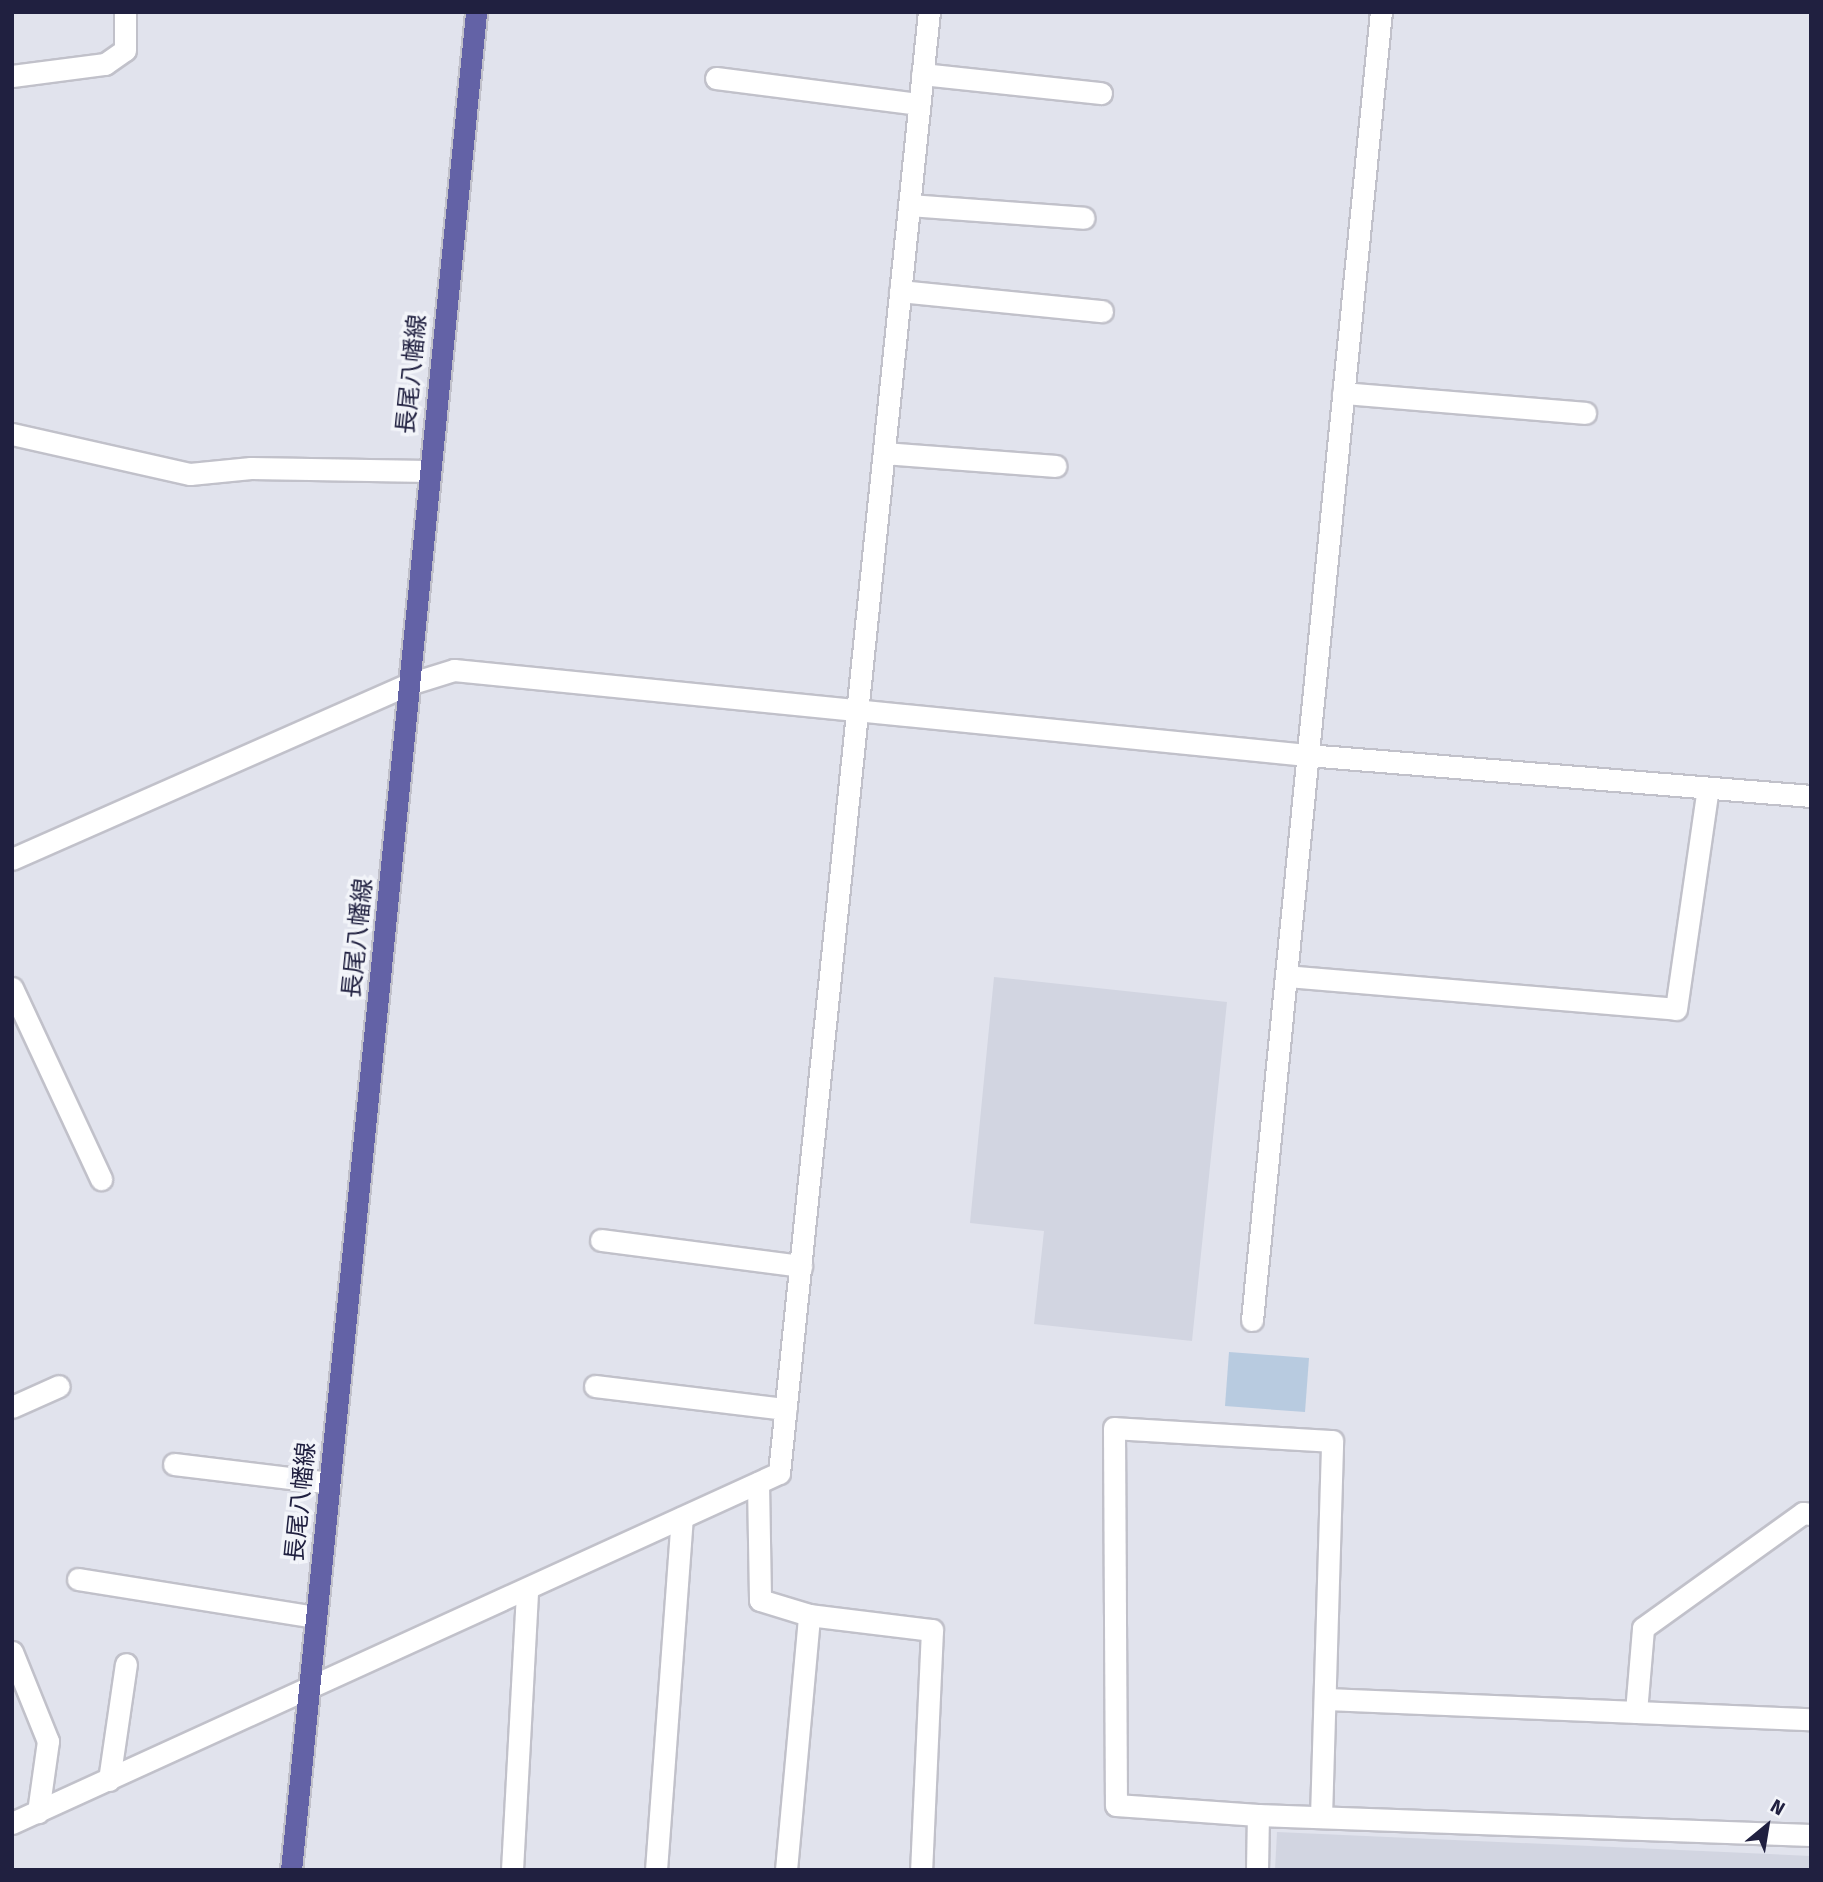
<!DOCTYPE html>
<meta charset="utf-8">
<style>
body{margin:0}
#map{position:relative;width:1823px;height:1882px;overflow:hidden;background:#e1e3ed;font-family:"Fira Sans","Noto Sans JP",sans-serif}
div>[style]{position:absolute}
[style*='--x']{left:calc(var(--x)*1px);top:calc(var(--y)*1px);width:calc(var(--w)*1px);rotate:calc(var(--a)*1deg)}
.built>*{inset:0;background:#d2d5e1}
.green>*{inset:0;background:#b8cbe0}
.roads{filter:drop-shadow(2px 0 #c1c1ca) drop-shadow(-2px 0 #c1c1ca) drop-shadow(0 2px #c1c1ca) drop-shadow(0 -2px #c1c1ca)}
.minor>*{height:21px;margin:-10.5px;padding:0 10.5px;transform-origin:10.5px;border-radius:10.5px;background:#fff}
.major>*{height:21px;margin:-10.5px;padding:0 10.5px;transform-origin:10.5px;border-radius:10.5px;background:#6362a6}
span{translate:-50% -50%;white-space:nowrap;text-align:center;line-height:1.15;-webkit-text-stroke:7px #f2f4f9;paint-order:stroke}
.street-label{font-size:24px;color:#202040}
.frame{position:absolute;inset:0;border:14px solid #202040;pointer-events:none}
.north{position:absolute;left:1732px;top:1791px;width:70px;height:70px;-webkit-text-stroke:5px #f2f4f9;paint-order:stroke;rotate:30deg;font-size:19px;font-weight:700;line-height:28px;text-align:center;color:#202040}
.north::after{content:'';display:block;margin:auto;width:24px;height:32px;background:#202040;clip-path:polygon(50% 0,100% 100%,50% 72%,0 100%)}
</style>
<div id="map">
<div class="built">
<div style="clip-path:polygon(994px 977px,1227px 1002px,1192px 1341px,1034px 1324px,1044px 1231px,970px 1223px)"></div>
<div style="clip-path:polygon(1277px 1832px,1811px 1856px,1811px 1870px,1275px 1870px)"></div>
</div>
<div class="green">
<div style="clip-path:polygon(1229px 1352px,1309px 1358px,1305px 1412px,1225px 1406px)"></div>
</div>
<div class="roads">
<div class="minor">
<div style="--x:922;--y:74;--w:180;--a:6.1"></div>
<div style="--x:12;--y:76;--w:94;--a:-7.4"></div>
<div style="--x:105;--y:64;--w:24;--a:-35"></div>
<div style="--x:125;--y:50;--w:38;--a:-90"></div>
<div style="--x:716;--y:78;--w:205;--a:7.3"></div>
<div style="--x:909;--y:205;--w:175;--a:4.2"></div>
<div style="--x:900;--y:291;--w:203;--a:5.7"></div>
<div style="--x:1343;--y:393;--w:243;--a:4.7"></div>
<div style="--x:12;--y:434;--w:182;--a:12.7"></div>
<div style="--x:190;--y:474;--w:61;--a:-5.6"></div>
<div style="--x:251;--y:468;--w:177;--a:1"></div>
<div style="--x:884;--y:453;--w:172;--a:4.3"></div>
<div style="--x:12;--y:859;--w:434;--a:-23.8"></div>
<div style="--x:409;--y:684;--w:47;--a:-17.3"></div>
<div style="--x:454;--y:670;--w:857;--a:5.69"></div>
<div style="--x:1307;--y:755;--w:506;--a:4.65"></div>
<div style="--x:1286;--y:976;--w:391;--a:4.8"></div>
<div style="--x:1676;--y:1009;--w:223;--a:-81.8"></div>
<div style="--x:12;--y:988;--w:211;--a:65"></div>
<div style="--x:601;--y:1240;--w:202;--a:7.4"></div>
<div style="--x:1252;--y:1320;--w:1314;--a:-84.37"></div>
<div style="--x:595;--y:1386;--w:192;--a:6.9"></div>
<div style="--x:12;--y:1407;--w:51;--a:-24.1"></div>
<div style="--x:174;--y:1464;--w:157;--a:6.9"></div>
<div style="--x:758;--y:1483;--w:117;--a:89"></div>
<div style="--x:760;--y:1600;--w:51;--a:17"></div>
<div style="--x:809;--y:1615;--w:124;--a:7"></div>
<div style="--x:932;--y:1630;--w:240;--a:92.6"></div>
<div style="--x:78;--y:1579;--w:240;--a:9.1"></div>
<div style="--x:12;--y:1652;--w:96;--a:68"></div>
<div style="--x:48;--y:1741;--w:72;--a:98"></div>
<div style="--x:1325;--y:1699;--w:486;--a:2.4"></div>
<div style="--x:1636;--y:1712;--w:84;--a:-85.2"></div>
<div style="--x:1643;--y:1628;--w:197;--a:-35.7"></div>
<div style="--x:1803;--y:1513;--w:8;--a:7"></div>
<div style="--x:109;--y:1780;--w:117;--a:-81.7"></div>
<div style="--x:1321;--y:1817;--w:376;--a:-88.3"></div>
<div style="--x:1332;--y:1441;--w:218;--a:-176.6"></div>
<div style="--x:1114;--y:1428;--w:377;--a:89.7"></div>
<div style="--x:1116;--y:1805;--w:142;--a:4"></div>
<div style="--x:1258;--y:1815;--w:553;--a:2.07"></div>
<div style="--x:12;--y:1823;--w:843;--a:-24.53"></div>
<div style="--x:779;--y:1473;--w:1469;--a:-84.14"></div>
<div style="--x:512;--y:1870;--w:281;--a:-86.9"></div>
<div style="--x:656;--y:1870;--w:353;--a:-85.8"></div>
<div style="--x:786;--y:1870;--w:256;--a:-84.8"></div>
<div style="--x:1257;--y:1870;--w:55;--a:-89"></div>
</div>
<div class="major">
<div style="--x:291;--y:1870;--w:1867;--a:-84.31"></div>
</div>
</div>
<div class="street-label">
<span style="left:412px;top:374px;rotate:-84deg">長尾八幡線</span>
<span style="left:358px;top:938px;rotate:-84deg">長尾八幡線</span>
<span style="left:301px;top:1502px;rotate:-84deg">長尾八幡線</span>
</div>
<div class="frame"></div>
<div class="north">N</div>
</div>
